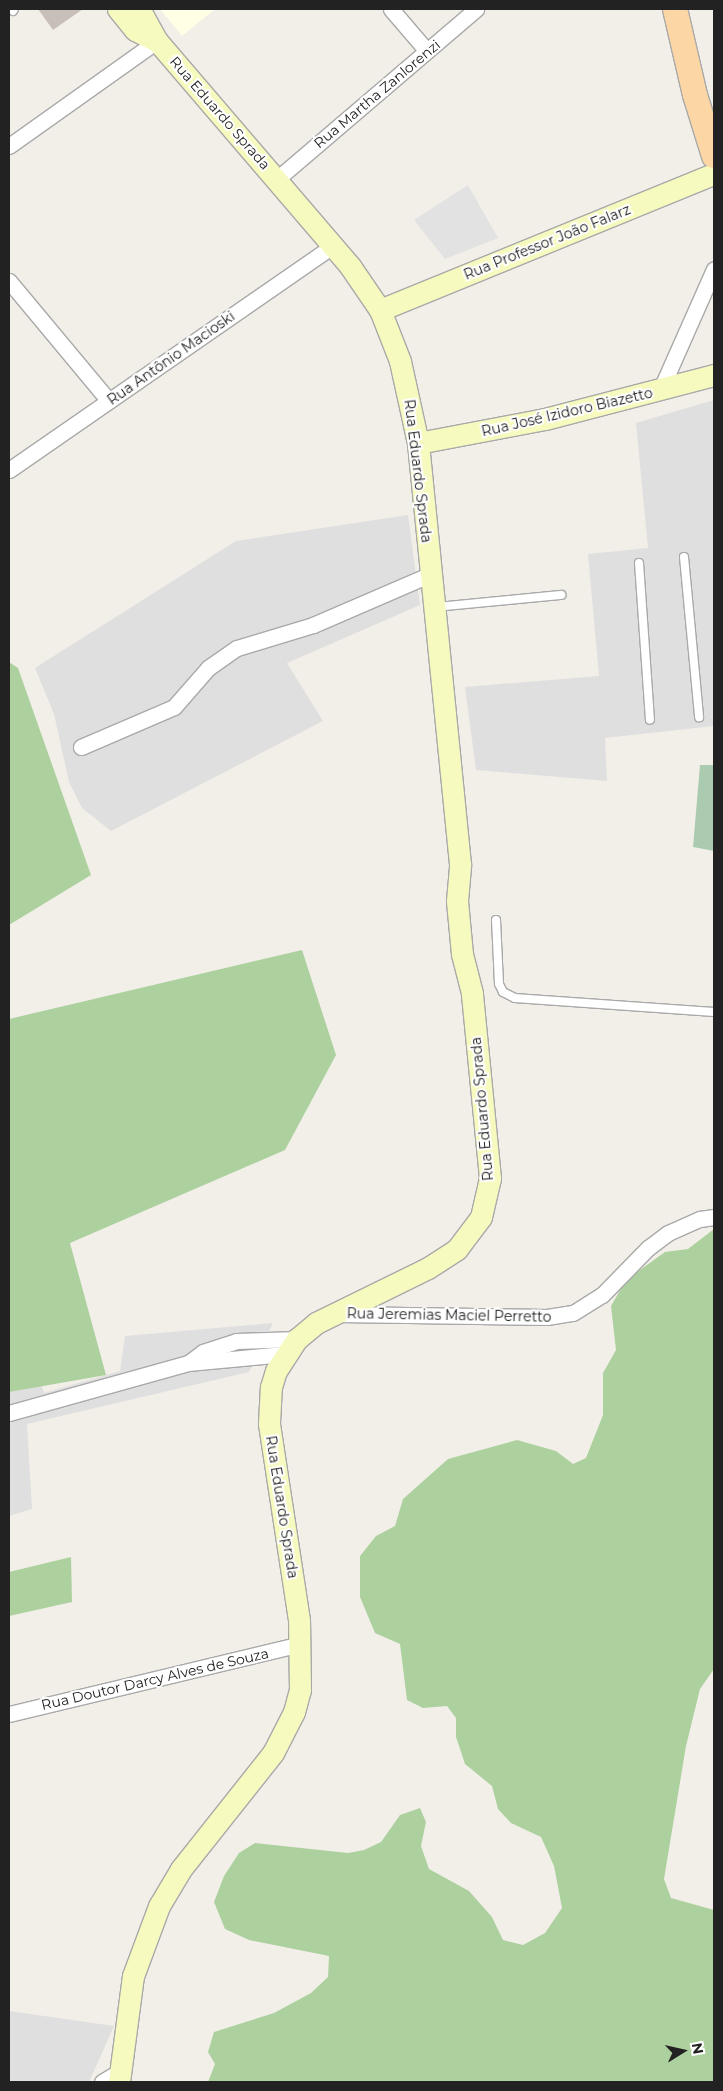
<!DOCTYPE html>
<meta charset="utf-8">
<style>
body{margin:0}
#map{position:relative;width:723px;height:2091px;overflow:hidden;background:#f2efe9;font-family:Montserrat,sans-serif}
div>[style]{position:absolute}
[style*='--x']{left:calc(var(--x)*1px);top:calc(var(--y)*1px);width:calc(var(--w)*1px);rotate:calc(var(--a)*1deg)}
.residential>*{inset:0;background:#e0dfdf}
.education>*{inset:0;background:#ffffe5}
.forest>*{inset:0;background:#add19e}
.cemetery>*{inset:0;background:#aacbaf}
.parking>*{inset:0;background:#e2e2e2}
.building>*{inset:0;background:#c7bfb8}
.roads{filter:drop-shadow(1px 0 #a9a9a9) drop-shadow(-1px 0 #a9a9a9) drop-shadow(0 1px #a9a9a9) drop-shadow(0 -1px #a9a9a9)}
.lane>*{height:8px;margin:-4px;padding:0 4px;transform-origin:4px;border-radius:4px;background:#fff}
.street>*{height:15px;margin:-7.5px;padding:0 7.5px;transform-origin:7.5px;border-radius:7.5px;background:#fff}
.secondary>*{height:21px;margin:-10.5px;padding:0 10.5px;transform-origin:10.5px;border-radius:10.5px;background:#f7fabf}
.primary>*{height:24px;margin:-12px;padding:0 12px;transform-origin:12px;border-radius:12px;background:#fcd6a4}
span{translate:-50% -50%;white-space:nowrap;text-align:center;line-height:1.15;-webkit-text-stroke:4px #fff;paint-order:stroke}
.street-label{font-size:14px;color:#222}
.frame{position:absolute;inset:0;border:10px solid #222;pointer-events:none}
.north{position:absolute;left:658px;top:2026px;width:50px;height:50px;-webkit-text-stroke:4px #fff;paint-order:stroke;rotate:80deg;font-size:14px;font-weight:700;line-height:20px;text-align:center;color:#222}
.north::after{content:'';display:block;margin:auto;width:18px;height:22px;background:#222;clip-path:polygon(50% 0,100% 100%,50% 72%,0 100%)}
</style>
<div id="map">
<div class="residential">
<div style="clip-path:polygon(714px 400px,714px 726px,605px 738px,607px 781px,476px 770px,465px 687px,599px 676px,588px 554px,648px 548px,636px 423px)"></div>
<div style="clip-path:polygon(408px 515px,420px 605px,287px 663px,323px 721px,111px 831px,82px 808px,69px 782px,54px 714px,35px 668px,236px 541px)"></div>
<div style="clip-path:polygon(273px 1323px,249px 1372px,27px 1424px,32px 1509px,9px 1516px,9px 1334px,23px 1329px,44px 1393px,120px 1371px,125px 1336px)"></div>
<div style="clip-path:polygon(9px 2011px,114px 2026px,89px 2082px,9px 2082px)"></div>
</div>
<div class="education">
<div style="clip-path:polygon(160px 9px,215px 9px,182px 36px)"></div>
</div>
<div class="forest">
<div style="clip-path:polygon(9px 662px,18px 668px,91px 875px,9px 925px)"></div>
<div style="clip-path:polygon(302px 950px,336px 1055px,285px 1150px,70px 1243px,106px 1375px,9px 1392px,9px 1019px)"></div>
<div style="clip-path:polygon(714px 1229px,714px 1669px,700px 1689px,686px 1746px,664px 1879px,671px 1898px,714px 1910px,714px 2082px,208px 2082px,215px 2064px,208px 2052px,214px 2032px,274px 2013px,311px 1993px,328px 1977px,329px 1956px,249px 1940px,225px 1929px,214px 1902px,224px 1876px,239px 1853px,255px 1843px,348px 1853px,364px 1850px,381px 1842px,400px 1815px,420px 1808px,426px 1822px,421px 1846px,429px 1869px,469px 1891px,492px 1917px,503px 1940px,523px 1945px,545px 1933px,562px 1908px,554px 1866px,541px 1837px,511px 1823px,498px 1809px,492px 1786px,465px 1764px,456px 1737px,456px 1718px,447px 1706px,423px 1708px,407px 1700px,400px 1644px,375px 1633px,360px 1597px,360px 1556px,376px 1536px,395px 1526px,403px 1499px,448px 1459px,517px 1440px,556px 1451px,573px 1464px,586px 1458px,603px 1415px,603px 1373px,616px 1350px,611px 1306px,626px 1280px,665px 1252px,688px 1249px)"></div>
<div style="clip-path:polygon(71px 1557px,72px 1602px,9px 1616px,9px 1572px)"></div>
</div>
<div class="cemetery">
<div style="clip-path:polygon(700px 765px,714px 765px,714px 851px,693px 847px)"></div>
</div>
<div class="parking">
<div style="clip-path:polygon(468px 185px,498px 238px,445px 259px,414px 220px)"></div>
</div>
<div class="building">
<div style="clip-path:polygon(38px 9px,83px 9px,53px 30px)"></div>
</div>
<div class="roads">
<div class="lane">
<div style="--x:13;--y:11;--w:2;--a:-63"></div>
<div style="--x:684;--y:557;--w:161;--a:84.6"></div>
<div style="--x:639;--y:563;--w:157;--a:86"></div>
<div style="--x:436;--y:607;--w:126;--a:-5.5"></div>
<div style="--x:496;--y:920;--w:64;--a:87.3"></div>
<div style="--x:499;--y:984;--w:9;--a:63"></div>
<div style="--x:503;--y:992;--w:13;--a:27"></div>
<div style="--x:515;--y:998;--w:199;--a:4"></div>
</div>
<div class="street">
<div style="--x:391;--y:9;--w:55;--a:49.4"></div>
<div style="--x:9;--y:146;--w:181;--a:-35.4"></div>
<div style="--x:277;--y:179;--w:262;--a:-40.5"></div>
<div style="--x:9;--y:281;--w:156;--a:50.2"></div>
<div style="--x:660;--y:391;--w:133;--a:-66.1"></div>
<div style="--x:9;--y:470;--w:395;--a:-34.7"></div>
<div style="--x:81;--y:747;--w:101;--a:-23.3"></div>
<div style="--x:174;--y:707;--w:52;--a:-48.9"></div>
<div style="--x:208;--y:668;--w:35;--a:-35"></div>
<div style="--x:237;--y:648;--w:79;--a:-16.8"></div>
<div style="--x:313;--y:625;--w:129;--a:-23.4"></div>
<div style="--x:339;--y:1314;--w:208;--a:0.8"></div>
<div style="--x:547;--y:1317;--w:26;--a:-9"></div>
<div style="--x:573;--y:1313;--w:34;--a:-32"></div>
<div style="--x:602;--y:1295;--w:66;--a:-45.6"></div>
<div style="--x:648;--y:1248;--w:25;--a:-37"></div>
<div style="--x:668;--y:1233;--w:35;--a:-24"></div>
<div style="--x:700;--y:1219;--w:14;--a:-8"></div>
<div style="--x:191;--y:1361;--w:15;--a:-37"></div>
<div style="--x:203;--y:1352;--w:35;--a:-18"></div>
<div style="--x:236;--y:1341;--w:61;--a:-1.9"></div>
<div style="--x:9;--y:1413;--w:186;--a:-15.6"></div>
<div style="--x:188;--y:1363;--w:97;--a:-5.3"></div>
<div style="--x:9;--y:1714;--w:300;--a:-13.5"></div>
<div style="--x:102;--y:2082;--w:23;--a:-31"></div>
</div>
<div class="secondary">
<div style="--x:118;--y:9;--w:27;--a:51"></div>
<div style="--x:135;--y:30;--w:25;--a:27"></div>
<div style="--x:380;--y:310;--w:361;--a:-22.2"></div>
<div style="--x:418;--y:443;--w:129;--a:-10.7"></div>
<div style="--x:545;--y:419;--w:175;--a:-14.6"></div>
<div style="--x:119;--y:2082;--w:107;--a:-82.5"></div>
<div style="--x:133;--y:1976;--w:75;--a:-69.6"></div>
<div style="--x:159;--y:1906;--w:43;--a:-59.3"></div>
<div style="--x:181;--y:1869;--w:148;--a:-51.6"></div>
<div style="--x:273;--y:1753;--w:46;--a:-62.9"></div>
<div style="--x:294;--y:1712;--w:23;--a:-75"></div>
<div style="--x:300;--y:1690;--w:70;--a:-90.8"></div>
<div style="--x:299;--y:1620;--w:199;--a:-98.7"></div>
<div style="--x:269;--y:1423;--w:36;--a:-87"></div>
<div style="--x:271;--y:1387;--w:17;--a:-73"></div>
<div style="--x:276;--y:1371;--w:38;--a:-57"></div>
<div style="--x:297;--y:1339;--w:25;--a:-40"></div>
<div style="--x:316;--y:1323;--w:125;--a:-26.2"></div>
<div style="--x:428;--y:1268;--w:35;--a:-33"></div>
<div style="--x:457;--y:1249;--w:40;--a:-53"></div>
<div style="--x:481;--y:1217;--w:40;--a:-77"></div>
<div style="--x:490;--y:1178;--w:186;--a:-95.6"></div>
<div style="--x:472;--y:993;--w:40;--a:-104.4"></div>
<div style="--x:462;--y:954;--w:53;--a:-95.4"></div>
<div style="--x:457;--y:901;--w:37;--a:-85"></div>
<div style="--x:460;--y:864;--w:423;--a:-95.7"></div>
<div style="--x:418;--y:443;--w:84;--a:-102.4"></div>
<div style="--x:400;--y:361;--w:55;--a:-111.4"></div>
<div style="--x:380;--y:310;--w:53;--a:-124.3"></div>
<div style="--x:350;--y:266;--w:296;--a:-130.6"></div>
<div style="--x:157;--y:41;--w:37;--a:-119"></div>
</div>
<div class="primary">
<div style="--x:675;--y:9;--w:88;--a:76.9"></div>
<div style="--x:695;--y:95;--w:64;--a:72.7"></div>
</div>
</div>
<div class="street-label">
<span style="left:377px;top:94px;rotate:-40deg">Rua Martha Zanlorenzi</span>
<span style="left:220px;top:113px;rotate:49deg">Rua Eduardo Sprada</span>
<span style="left:547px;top:242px;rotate:-22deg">Rua Professor João Falarz</span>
<span style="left:171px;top:358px;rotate:-35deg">Rua Antônio Macioski</span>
<span style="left:567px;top:412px;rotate:-13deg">Rua José Izidoro Biazetto</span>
<span style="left:418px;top:471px;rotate:83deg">Rua Eduardo Sprada</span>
<span style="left:482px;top:1109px;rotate:-95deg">Rua Eduardo Sprada</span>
<span style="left:449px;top:1315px;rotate:1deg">Rua Jeremias Maciel Perretto</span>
<span style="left:282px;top:1507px;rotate:81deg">Rua Eduardo Sprada</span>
<span style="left:155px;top:1679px;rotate:-13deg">Rua Doutor Darcy Alves de Souza</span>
</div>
<div class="frame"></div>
<div class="north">N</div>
</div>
